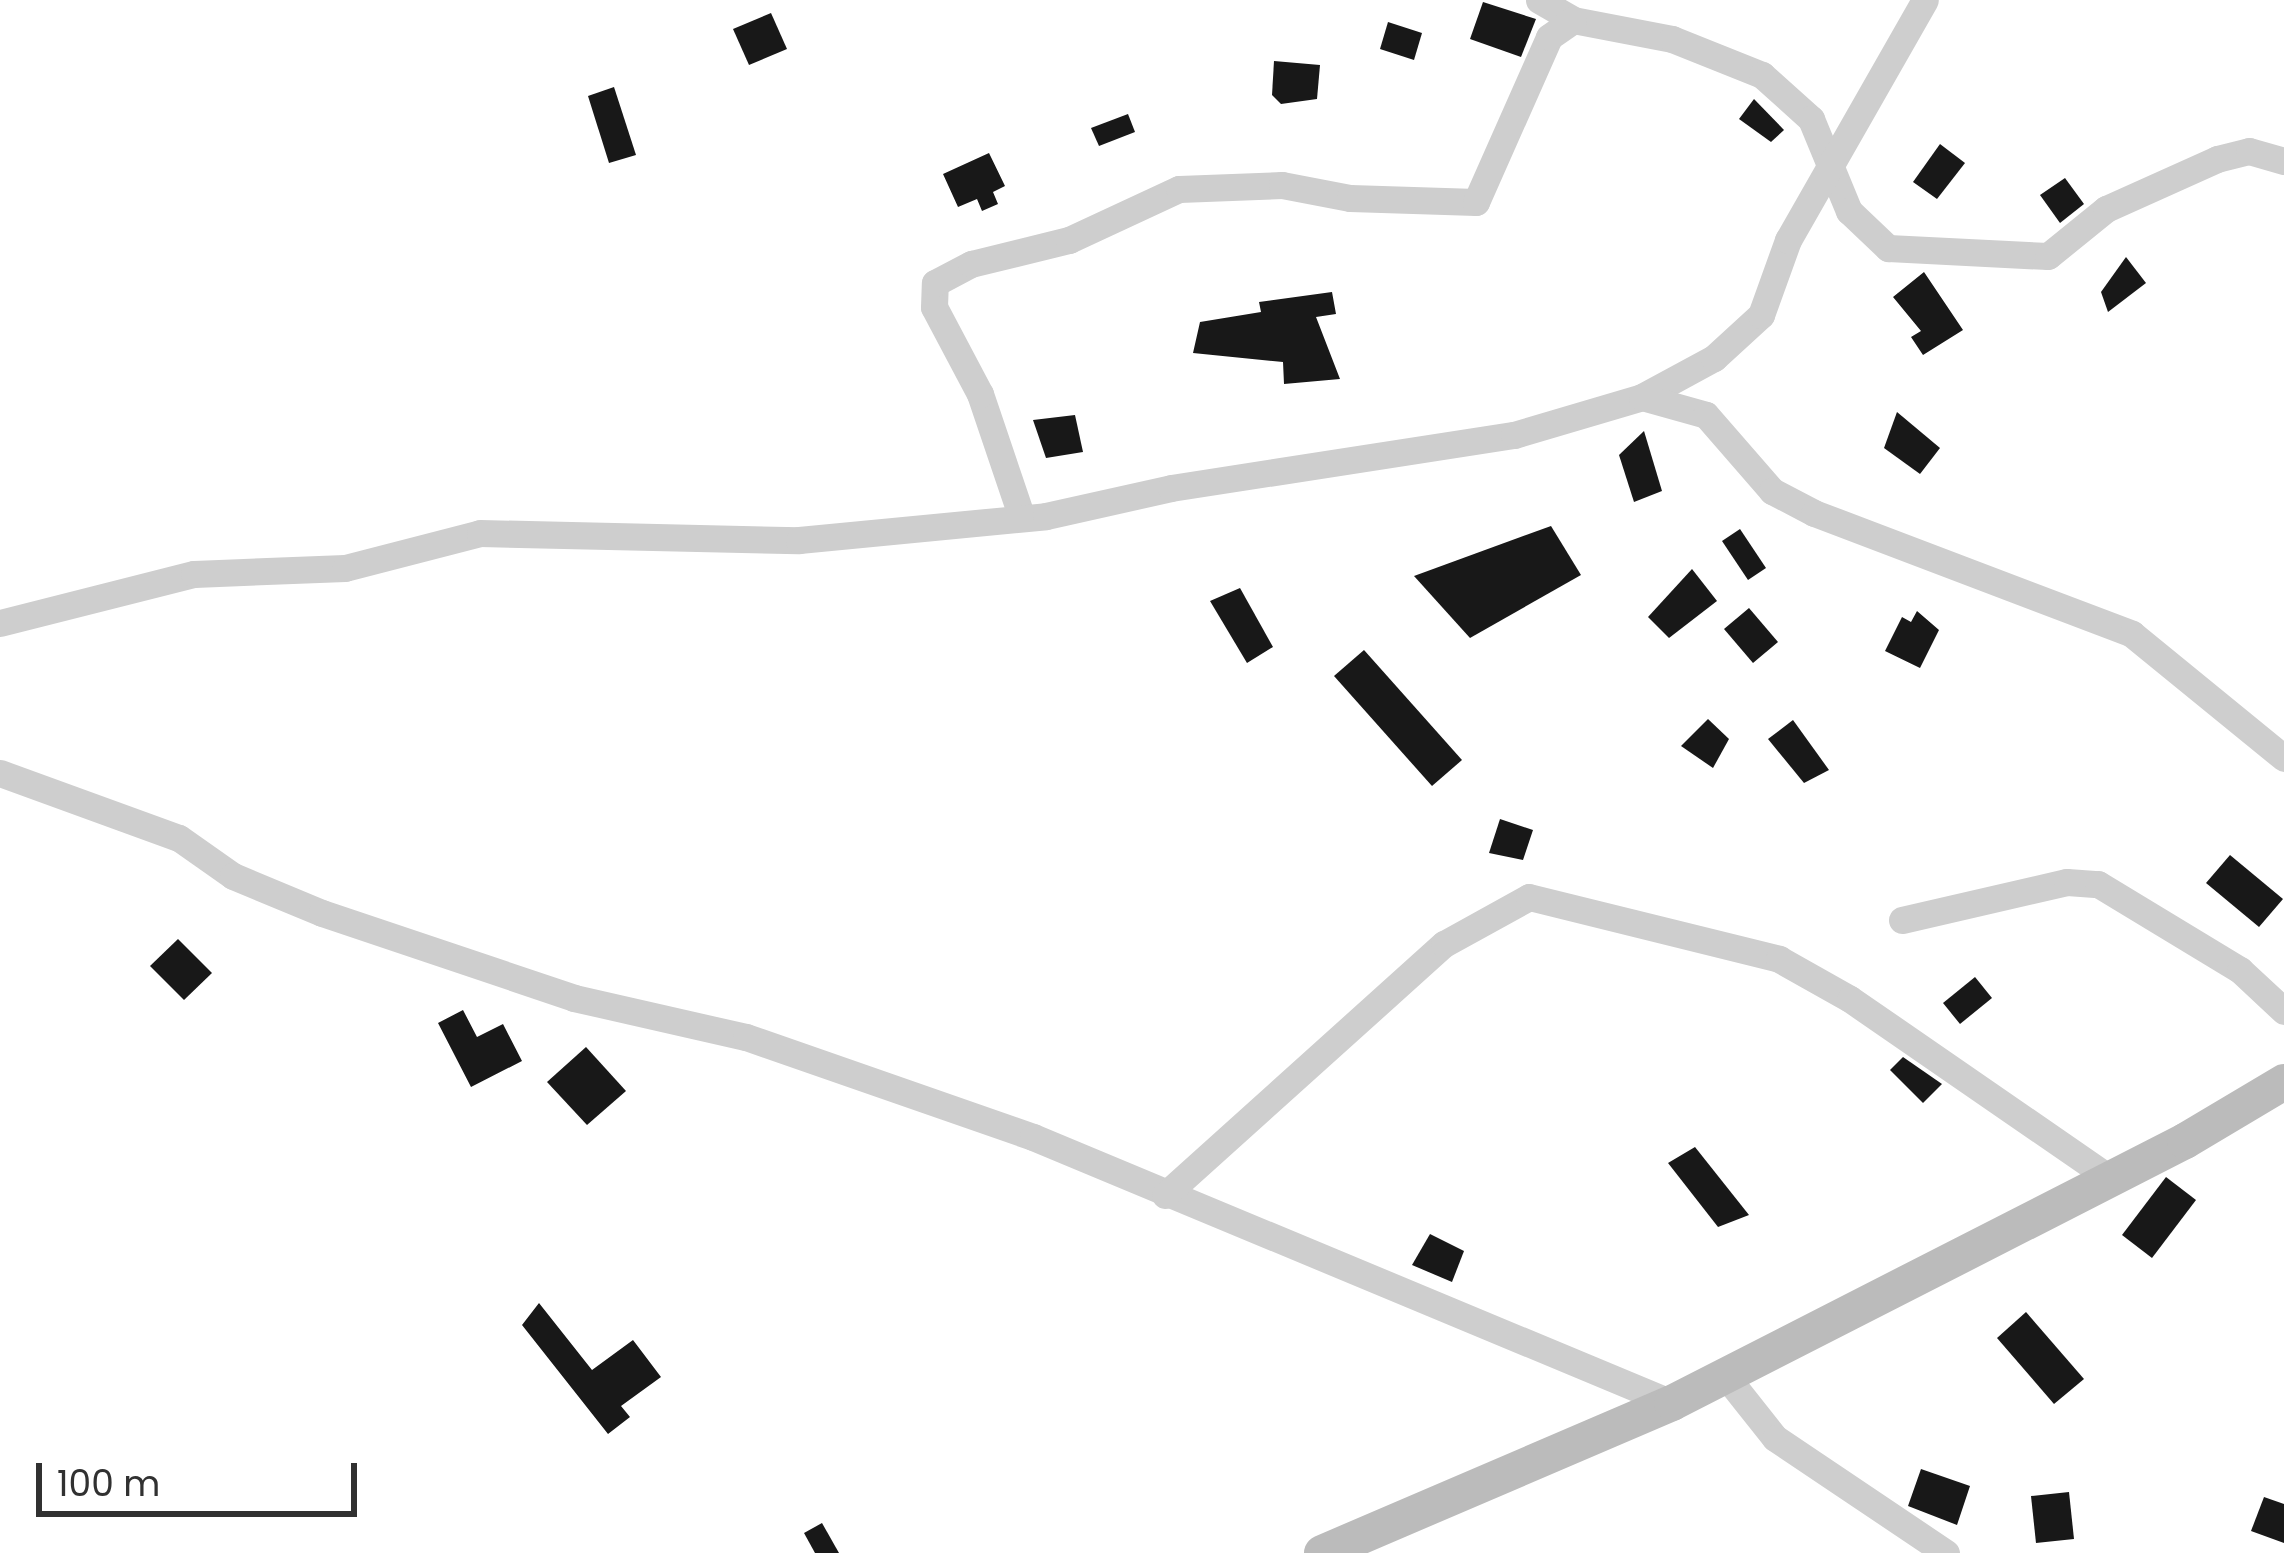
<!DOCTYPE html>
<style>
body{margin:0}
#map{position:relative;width:2284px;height:1553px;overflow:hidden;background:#fff;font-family:Poppins,sans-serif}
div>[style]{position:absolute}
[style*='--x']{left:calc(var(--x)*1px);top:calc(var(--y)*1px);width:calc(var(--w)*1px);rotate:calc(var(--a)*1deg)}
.building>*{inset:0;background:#181818}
.street>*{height:27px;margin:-13.5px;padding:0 13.5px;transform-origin:13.5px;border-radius:13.5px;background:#cecece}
.secondary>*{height:36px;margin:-18px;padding:0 18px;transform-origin:18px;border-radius:18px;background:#bbb}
span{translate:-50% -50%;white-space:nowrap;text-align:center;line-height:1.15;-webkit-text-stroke:12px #fff;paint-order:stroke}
.scale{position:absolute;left:36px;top:1463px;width:321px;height:54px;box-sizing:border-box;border:6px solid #313131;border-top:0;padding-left:15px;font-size:36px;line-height:42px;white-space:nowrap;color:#313131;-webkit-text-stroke:9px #fff;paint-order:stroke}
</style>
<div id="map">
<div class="building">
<div style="clip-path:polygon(1483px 2px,1536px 19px,1521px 57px,1470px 39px)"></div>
<div style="clip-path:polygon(771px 13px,787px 49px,749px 65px,733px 29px)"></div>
<div style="clip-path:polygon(1388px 22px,1422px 33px,1414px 60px,1380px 49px)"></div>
<div style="clip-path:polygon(1274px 61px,1320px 65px,1317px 99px,1281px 104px,1272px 95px)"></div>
<div style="clip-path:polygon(614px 87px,636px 155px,609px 163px,588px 96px)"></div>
<div style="clip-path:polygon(1754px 99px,1784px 130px,1771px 142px,1739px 119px)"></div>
<div style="clip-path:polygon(1128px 114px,1135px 132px,1099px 146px,1091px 128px)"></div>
<div style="clip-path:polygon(1940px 144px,1965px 163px,1937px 199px,1913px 182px)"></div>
<div style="clip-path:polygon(989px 153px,1005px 186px,993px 192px,998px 204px,982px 211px,977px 199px,958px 207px,943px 174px)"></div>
<div style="clip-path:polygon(2065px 178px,2084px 204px,2060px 223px,2040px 195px)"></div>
<div style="clip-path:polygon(2126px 257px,2146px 283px,2108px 312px,2101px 292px)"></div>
<div style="clip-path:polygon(1924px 272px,1963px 330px,1923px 355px,1911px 337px,1921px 331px,1893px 297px)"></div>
<div style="clip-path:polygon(1332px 292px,1336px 314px,1316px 317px,1340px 379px,1284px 384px,1283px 362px,1193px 353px,1200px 322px,1261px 312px,1259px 302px)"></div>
<div style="clip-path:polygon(1897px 412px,1940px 448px,1920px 474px,1884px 448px)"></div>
<div style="clip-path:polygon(1075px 415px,1083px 452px,1046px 458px,1033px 420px)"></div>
<div style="clip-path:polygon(1644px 431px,1662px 491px,1634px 502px,1619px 455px)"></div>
<div style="clip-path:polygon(1551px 526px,1581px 575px,1470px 638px,1414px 576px)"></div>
<div style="clip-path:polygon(1740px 529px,1766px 568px,1748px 580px,1722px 541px)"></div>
<div style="clip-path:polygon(1692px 569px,1717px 601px,1669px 638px,1648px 617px)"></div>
<div style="clip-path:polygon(1240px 588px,1273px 647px,1247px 663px,1210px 601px)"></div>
<div style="clip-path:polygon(1749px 608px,1778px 642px,1753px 663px,1724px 629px)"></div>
<div style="clip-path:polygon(1917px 611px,1939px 630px,1920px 668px,1885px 651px,1902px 617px,1911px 622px)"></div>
<div style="clip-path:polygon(1364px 650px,1462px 760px,1432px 786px,1334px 676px)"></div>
<div style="clip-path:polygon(1708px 719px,1729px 739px,1713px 768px,1681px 746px)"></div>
<div style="clip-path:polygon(1793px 720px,1829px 770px,1804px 783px,1768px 739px)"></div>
<div style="clip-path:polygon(1500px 819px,1533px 830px,1523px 860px,1489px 853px)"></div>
<div style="clip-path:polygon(2230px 855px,2283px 899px,2259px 927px,2206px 883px)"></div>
<div style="clip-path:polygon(178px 939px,212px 973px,184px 1000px,150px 966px)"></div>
<div style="clip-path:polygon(1975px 977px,1992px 998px,1960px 1024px,1943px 1003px)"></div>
<div style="clip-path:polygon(463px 1010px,477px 1037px,503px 1024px,522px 1061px,471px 1087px,438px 1023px)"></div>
<div style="clip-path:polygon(586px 1047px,626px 1091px,587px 1125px,547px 1082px)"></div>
<div style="clip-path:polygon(1903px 1057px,1942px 1084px,1923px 1103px,1890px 1070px)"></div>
<div style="clip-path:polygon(1695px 1147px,1749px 1215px,1718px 1227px,1668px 1163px)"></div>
<div style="clip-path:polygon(2166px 1177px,2196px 1200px,2152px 1258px,2122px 1235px)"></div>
<div style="clip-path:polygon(1430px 1234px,1464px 1251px,1452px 1282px,1412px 1265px)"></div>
<div style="clip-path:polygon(539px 1303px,592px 1370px,633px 1340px,661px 1377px,621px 1406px,630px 1417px,608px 1434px,522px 1325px)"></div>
<div style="clip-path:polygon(2026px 1312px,2084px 1379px,2054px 1404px,1997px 1338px)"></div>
<div style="clip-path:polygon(1921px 1469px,1970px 1486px,1957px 1525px,1908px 1506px)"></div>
<div style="clip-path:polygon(2069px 1492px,2074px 1539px,2036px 1543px,2031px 1496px)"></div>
<div style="clip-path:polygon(2264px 1497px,2284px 1504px,2284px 1543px,2251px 1531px)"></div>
<div style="clip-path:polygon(822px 1523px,839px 1553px,815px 1553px,804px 1533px)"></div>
</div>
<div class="street">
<div style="--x:1539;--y:0;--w:39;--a:30"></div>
<div style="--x:1573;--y:20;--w:101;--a:10.9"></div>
<div style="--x:1672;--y:39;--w:97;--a:21.8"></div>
<div style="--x:1762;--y:75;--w:66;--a:41.9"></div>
<div style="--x:1811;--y:119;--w:100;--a:67.6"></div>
<div style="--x:1849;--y:211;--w:54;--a:43.5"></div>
<div style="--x:1888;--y:248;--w:160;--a:2.9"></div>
<div style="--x:2048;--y:256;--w:75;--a:-39"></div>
<div style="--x:2106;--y:209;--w:122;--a:-24.2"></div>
<div style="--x:2217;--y:159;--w:33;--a:-14"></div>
<div style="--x:2249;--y:151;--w:36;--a:16"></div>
<div style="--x:1642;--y:397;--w:82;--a:-28.4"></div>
<div style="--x:1714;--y:358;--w:64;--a:-42.5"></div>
<div style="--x:1761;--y:315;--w:80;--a:-70.2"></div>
<div style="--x:1788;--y:240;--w:276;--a:-60.3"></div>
<div style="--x:1022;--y:518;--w:131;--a:-108.7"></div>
<div style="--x:980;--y:394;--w:98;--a:-117.9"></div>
<div style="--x:934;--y:307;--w:24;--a:-88"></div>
<div style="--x:935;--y:283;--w:41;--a:-27.8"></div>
<div style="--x:971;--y:264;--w:101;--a:-13.8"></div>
<div style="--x:1069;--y:240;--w:121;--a:-24.9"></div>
<div style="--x:1179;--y:189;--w:103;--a:-2.2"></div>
<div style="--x:1282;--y:185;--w:69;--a:10.8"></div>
<div style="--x:1350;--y:198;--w:126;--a:1.8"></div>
<div style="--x:1476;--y:202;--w:180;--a:-66.1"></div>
<div style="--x:1549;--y:37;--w:29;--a:-35"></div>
<div style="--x:0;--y:623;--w:200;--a:-14.2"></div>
<div style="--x:194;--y:574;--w:151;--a:-2.3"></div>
<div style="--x:345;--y:568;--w:139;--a:-14.5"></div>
<div style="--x:480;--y:533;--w:319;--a:1.3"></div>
<div style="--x:799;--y:540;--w:248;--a:-5.5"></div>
<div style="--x:1046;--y:516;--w:128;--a:-12.6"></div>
<div style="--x:1171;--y:488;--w:347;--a:-8.8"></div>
<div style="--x:1514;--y:435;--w:134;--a:-16.5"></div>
<div style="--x:1642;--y:397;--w:66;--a:15.7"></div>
<div style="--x:1706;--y:415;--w:101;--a:49"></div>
<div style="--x:1772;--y:491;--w:47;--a:27.6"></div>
<div style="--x:1814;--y:513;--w:340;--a:20.8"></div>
<div style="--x:2132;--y:634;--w:196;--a:39.2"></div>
<div style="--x:0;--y:773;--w:190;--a:20"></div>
<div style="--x:179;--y:838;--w:66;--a:35.1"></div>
<div style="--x:233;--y:876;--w:96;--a:22.6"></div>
<div style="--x:322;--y:913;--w:266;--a:18.6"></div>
<div style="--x:574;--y:998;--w:176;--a:12.8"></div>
<div style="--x:746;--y:1037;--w:304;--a:19.2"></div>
<div style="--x:1033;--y:1137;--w:692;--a:22.6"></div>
<div style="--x:1902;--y:920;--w:169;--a:-13"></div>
<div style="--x:2067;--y:882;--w:31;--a:4"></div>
<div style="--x:2098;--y:884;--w:166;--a:31.2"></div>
<div style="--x:2240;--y:970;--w:60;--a:43"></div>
<div style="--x:1165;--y:1195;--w:375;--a:-42"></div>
<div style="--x:1444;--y:944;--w:97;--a:-28.9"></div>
<div style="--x:1529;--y:897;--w:258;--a:13.9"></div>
<div style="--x:1779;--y:959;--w:81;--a:29.4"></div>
<div style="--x:1850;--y:999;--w:317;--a:34.6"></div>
<div style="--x:1725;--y:1375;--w:80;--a:51.6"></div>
<div style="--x:1775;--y:1438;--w:206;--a:33.9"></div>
</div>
<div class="secondary">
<div style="--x:1322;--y:1553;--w:381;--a:-23.2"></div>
<div style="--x:1672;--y:1403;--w:576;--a:-27.05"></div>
<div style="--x:2185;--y:1141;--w:115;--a:-30.8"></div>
</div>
<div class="scale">100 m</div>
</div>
